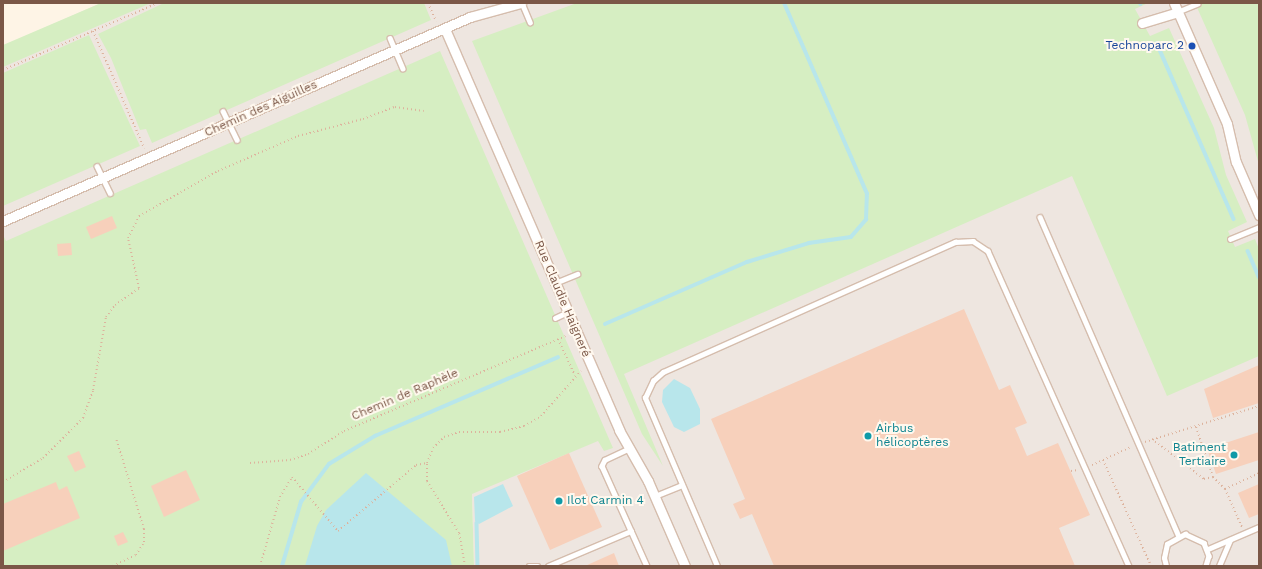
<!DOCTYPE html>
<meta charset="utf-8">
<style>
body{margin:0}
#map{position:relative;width:1262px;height:569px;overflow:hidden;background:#fef4e6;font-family:"Work Sans",sans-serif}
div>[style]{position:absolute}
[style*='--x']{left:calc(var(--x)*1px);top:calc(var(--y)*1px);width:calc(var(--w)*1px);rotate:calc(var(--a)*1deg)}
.industrial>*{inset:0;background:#eee6e0}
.green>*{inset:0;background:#d6eec2}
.water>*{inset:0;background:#b8e6eb}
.stream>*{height:3.5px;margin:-1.75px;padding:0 1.75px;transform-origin:1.75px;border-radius:1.75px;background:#b8e6eb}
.building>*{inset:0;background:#f7d0bb}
.path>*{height:2px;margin-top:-1px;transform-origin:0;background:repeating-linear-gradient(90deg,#ddb39d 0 1px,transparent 0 4px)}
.roads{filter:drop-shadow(1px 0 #d5bdad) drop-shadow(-1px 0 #d5bdad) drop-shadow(0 1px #d5bdad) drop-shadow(0 -1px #d5bdad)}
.lane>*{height:4.5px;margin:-2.25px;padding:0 2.25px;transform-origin:2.25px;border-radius:2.25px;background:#fff}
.street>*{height:9px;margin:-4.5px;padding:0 4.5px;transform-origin:4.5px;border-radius:4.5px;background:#fff}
.dots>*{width:11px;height:11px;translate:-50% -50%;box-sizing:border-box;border:2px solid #fff8ee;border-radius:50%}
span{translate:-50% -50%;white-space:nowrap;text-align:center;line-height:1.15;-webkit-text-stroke:4px #fff8ee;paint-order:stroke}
.transit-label{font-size:12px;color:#164399}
.right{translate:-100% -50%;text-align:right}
.street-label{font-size:12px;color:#7b5747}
.culture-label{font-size:12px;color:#0d838f}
.left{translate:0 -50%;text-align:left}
.frame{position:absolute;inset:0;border:4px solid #7b5747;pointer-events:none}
</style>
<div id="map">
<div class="industrial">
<div style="clip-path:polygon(101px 3px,1259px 3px,1259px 566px,474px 566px,472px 494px,3px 566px,3px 46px)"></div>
</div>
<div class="green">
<div style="clip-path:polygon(101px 3px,151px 3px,3px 67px,3px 45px)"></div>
<div style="clip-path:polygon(164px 3px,424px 3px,431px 20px,152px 143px,146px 129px,140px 130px,111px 58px,98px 34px)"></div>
<div style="clip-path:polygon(577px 3px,1148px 3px,1135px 9px,1150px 36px,1169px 28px,1214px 128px,1226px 175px,1247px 222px,1228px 231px,1235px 247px,1255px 239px,1259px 249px,1259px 356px,1167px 396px,1072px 176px,624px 374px,663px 466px,642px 434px,472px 41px)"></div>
<div style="clip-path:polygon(1195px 3px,1259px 3px,1259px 165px,1245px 115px)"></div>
<div style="clip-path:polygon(89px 35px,140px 146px,3px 206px,3px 73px)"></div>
<div style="clip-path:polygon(440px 51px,613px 448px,604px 451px,598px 441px,472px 494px,474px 566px,3px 566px,3px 235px,6px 241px)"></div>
</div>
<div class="water">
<div style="clip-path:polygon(674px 379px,690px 388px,700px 409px,700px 424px,684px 432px,674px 427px,662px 402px,663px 390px)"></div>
<div style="clip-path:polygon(366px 473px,446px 540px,452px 566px,305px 566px,317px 526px,326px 510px)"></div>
<div style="clip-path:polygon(503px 484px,513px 506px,479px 524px,475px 521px,474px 497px)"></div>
</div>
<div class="stream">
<div style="--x:1140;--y:3;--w:1;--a:45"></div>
<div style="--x:1157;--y:43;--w:192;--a:66.4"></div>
<div style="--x:1248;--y:251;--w:28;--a:67"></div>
<div style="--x:605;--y:324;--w:155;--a:-23.6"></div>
<div style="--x:747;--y:262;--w:65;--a:-17"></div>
<div style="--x:809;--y:243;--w:42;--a:-8.1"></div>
<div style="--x:851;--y:237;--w:23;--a:-49"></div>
<div style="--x:866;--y:220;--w:26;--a:-88"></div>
<div style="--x:867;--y:194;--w:208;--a:-113.5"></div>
<div style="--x:477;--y:523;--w:43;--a:88.7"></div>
<div style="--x:282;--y:566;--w:67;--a:-73.5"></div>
<div style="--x:301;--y:502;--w:47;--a:-53.6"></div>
<div style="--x:329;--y:464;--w:54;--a:-31.3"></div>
<div style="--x:375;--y:436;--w:199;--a:-23.3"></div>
</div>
<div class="building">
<div style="clip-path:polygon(112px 216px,117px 228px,91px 239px,86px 227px)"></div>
<div style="clip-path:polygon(71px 243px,72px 255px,58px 256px,57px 244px)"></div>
<div style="clip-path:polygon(964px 309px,999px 390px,1010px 385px,1027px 423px,1015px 428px,1027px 456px,1058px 443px,1090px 515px,1059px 528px,1075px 566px,774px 566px,752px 514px,740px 519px,733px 504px,745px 499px,711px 419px)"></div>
<div style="clip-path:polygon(1259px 365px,1259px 403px,1213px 418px,1204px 389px)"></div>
<div style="clip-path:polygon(1259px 432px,1259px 460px,1216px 474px,1207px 449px)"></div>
<div style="clip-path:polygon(79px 451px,86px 467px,75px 472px,67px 456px)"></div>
<div style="clip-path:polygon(569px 453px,602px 527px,550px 550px,517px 476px)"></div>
<div style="clip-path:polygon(186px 470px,200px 500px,164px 517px,151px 486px)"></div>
<div style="clip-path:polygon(56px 482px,59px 490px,67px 486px,80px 518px,3px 551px,3px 504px)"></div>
<div style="clip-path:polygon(1259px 484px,1259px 514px,1249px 518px,1238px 493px)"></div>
<div style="clip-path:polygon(123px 532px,128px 542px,118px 546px,114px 536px)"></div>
<div style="clip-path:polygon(614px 553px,619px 566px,585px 566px)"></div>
</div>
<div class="path">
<div style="--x:428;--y:3;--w:20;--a:66"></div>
<div style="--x:93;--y:31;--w:128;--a:66.4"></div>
<div style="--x:3;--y:70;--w:169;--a:-23.4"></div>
<div style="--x:558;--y:339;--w:40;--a:65"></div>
<div style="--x:1196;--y:427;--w:53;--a:71.2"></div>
<div style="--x:1213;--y:477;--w:17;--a:45"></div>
<div style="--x:1225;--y:489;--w:42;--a:65.9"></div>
<div style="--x:1152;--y:439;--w:66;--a:37.6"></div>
<div style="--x:1204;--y:479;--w:9;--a:-13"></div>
<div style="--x:1145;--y:442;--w:120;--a:-17.5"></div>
<div style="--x:1103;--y:460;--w:31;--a:-25"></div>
<div style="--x:250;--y:463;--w:40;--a:-4.3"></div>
<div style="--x:290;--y:460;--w:19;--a:-18"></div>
<div style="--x:308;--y:454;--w:43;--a:-32.6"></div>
<div style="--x:344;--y:431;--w:241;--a:-23.2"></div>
<div style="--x:1092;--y:465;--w:12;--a:-24"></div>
<div style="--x:1103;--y:460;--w:116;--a:65.6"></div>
<div style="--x:1071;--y:471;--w:7;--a:-8"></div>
<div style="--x:3;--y:482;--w:47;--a:-31"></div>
<div style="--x:43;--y:458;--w:57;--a:-45"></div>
<div style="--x:83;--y:418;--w:30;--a:-70"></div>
<div style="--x:93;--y:390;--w:74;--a:-79.9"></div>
<div style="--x:106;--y:317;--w:15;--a:-53"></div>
<div style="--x:115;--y:305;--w:29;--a:-35"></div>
<div style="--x:139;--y:288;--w:51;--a:-102.4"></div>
<div style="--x:128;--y:238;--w:25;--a:-63"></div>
<div style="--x:139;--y:216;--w:91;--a:-29.7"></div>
<div style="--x:218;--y:171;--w:87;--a:-23.6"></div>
<div style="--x:298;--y:136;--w:67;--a:-14.7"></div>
<div style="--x:363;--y:119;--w:34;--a:-21"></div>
<div style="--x:395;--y:107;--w:29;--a:8"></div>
<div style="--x:1225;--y:489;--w:38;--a:-25"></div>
<div style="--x:113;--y:566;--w:25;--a:-26"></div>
<div style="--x:136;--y:555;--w:15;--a:-58"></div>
<div style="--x:144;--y:542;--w:13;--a:-90"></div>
<div style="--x:144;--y:529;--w:95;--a:-107.1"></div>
<div style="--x:260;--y:566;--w:72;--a:-73.8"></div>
<div style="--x:280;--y:497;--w:23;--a:-59"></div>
<div style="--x:292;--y:477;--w:71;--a:49.6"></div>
<div style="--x:338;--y:531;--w:102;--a:-40.2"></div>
<div style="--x:416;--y:465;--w:11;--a:-10"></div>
<div style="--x:465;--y:566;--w:34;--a:-100"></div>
<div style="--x:459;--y:533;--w:61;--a:-121.6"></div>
<div style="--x:427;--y:481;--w:18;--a:-90"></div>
<div style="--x:427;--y:463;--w:16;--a:-68"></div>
<div style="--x:433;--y:448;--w:16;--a:-45"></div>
<div style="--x:444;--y:437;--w:16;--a:-18"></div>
<div style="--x:459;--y:432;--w:41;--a:0"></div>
<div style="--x:500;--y:432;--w:25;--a:-14"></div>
<div style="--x:524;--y:426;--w:20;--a:-30"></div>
<div style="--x:541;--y:416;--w:60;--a:-48.4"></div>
</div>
<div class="roads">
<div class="lane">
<div style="--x:522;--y:3;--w:21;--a:67"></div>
<div style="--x:1177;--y:12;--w:22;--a:-22"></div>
<div style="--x:390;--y:38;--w:33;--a:67"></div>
<div style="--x:223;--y:111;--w:32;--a:64"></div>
<div style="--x:97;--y:166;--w:30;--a:64"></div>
<div style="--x:1040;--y:217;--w:347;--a:66.5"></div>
<div style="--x:1230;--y:239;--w:31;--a:-22"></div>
<div style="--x:555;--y:283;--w:24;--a:-22"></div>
<div style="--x:555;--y:318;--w:14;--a:-25"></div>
<div style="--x:629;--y:449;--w:26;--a:155"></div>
<div style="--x:605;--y:460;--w:7;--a:117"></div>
<div style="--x:602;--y:466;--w:110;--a:65.8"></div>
<div style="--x:655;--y:496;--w:29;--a:-22"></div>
<div style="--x:1208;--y:549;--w:56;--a:-23.3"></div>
<div style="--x:529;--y:566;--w:9;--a:0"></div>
<div style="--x:548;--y:566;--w:90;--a:-22.9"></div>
<div style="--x:717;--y:566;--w:183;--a:-113.2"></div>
<div style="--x:645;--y:398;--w:19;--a:-65"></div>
<div style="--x:653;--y:381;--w:13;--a:-42"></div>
<div style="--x:663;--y:372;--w:320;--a:-24"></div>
<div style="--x:955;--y:242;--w:18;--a:-3"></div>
<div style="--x:973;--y:241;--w:18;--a:34"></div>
<div style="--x:988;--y:251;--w:345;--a:65.9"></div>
<div style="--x:1166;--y:566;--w:8;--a:-104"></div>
<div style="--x:1164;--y:558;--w:14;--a:-78"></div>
<div style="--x:1167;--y:544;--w:21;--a:-29"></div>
<div style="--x:1185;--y:534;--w:21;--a:25"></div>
<div style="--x:1204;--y:543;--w:14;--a:69"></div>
<div style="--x:1209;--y:556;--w:10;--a:107"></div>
<div style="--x:1219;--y:566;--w:28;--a:-67"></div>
</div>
<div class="street">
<div style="--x:1174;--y:3;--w:132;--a:66.3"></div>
<div style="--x:1227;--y:124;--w:39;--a:77"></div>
<div style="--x:1236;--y:162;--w:58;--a:66.5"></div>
<div style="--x:1142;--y:23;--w:37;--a:-17"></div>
<div style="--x:445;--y:29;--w:437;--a:66.5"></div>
<div style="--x:619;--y:430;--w:59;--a:60.4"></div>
<div style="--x:648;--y:481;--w:93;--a:66.5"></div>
<div style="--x:3;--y:221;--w:510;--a:-23.6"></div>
<div style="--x:470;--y:17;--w:53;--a:-15.4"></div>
</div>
</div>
<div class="dots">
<div style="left:1192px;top:46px;background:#1a4fb4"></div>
<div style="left:868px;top:436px;background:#0f9aa8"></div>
<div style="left:1234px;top:455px;background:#0f9aa8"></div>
<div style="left:559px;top:501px;background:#0f9aa8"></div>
</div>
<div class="transit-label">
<span class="right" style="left:1184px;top:46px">Technoparc 2</span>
</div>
<div class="street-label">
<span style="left:261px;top:109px;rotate:-24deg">Chemin des Aiguilles</span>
<span style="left:562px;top:299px;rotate:67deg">Rue Claudie Haigneré</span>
<span style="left:405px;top:395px;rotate:-23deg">Chemin de Raphèle</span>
</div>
<div class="culture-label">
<span class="left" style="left:876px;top:436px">Airbus<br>hélicoptères</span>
<span class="right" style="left:1226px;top:455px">Batiment<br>Tertiaire</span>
<span class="left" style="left:567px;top:501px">Ilot Carmin 4</span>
</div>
<div class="frame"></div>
</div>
